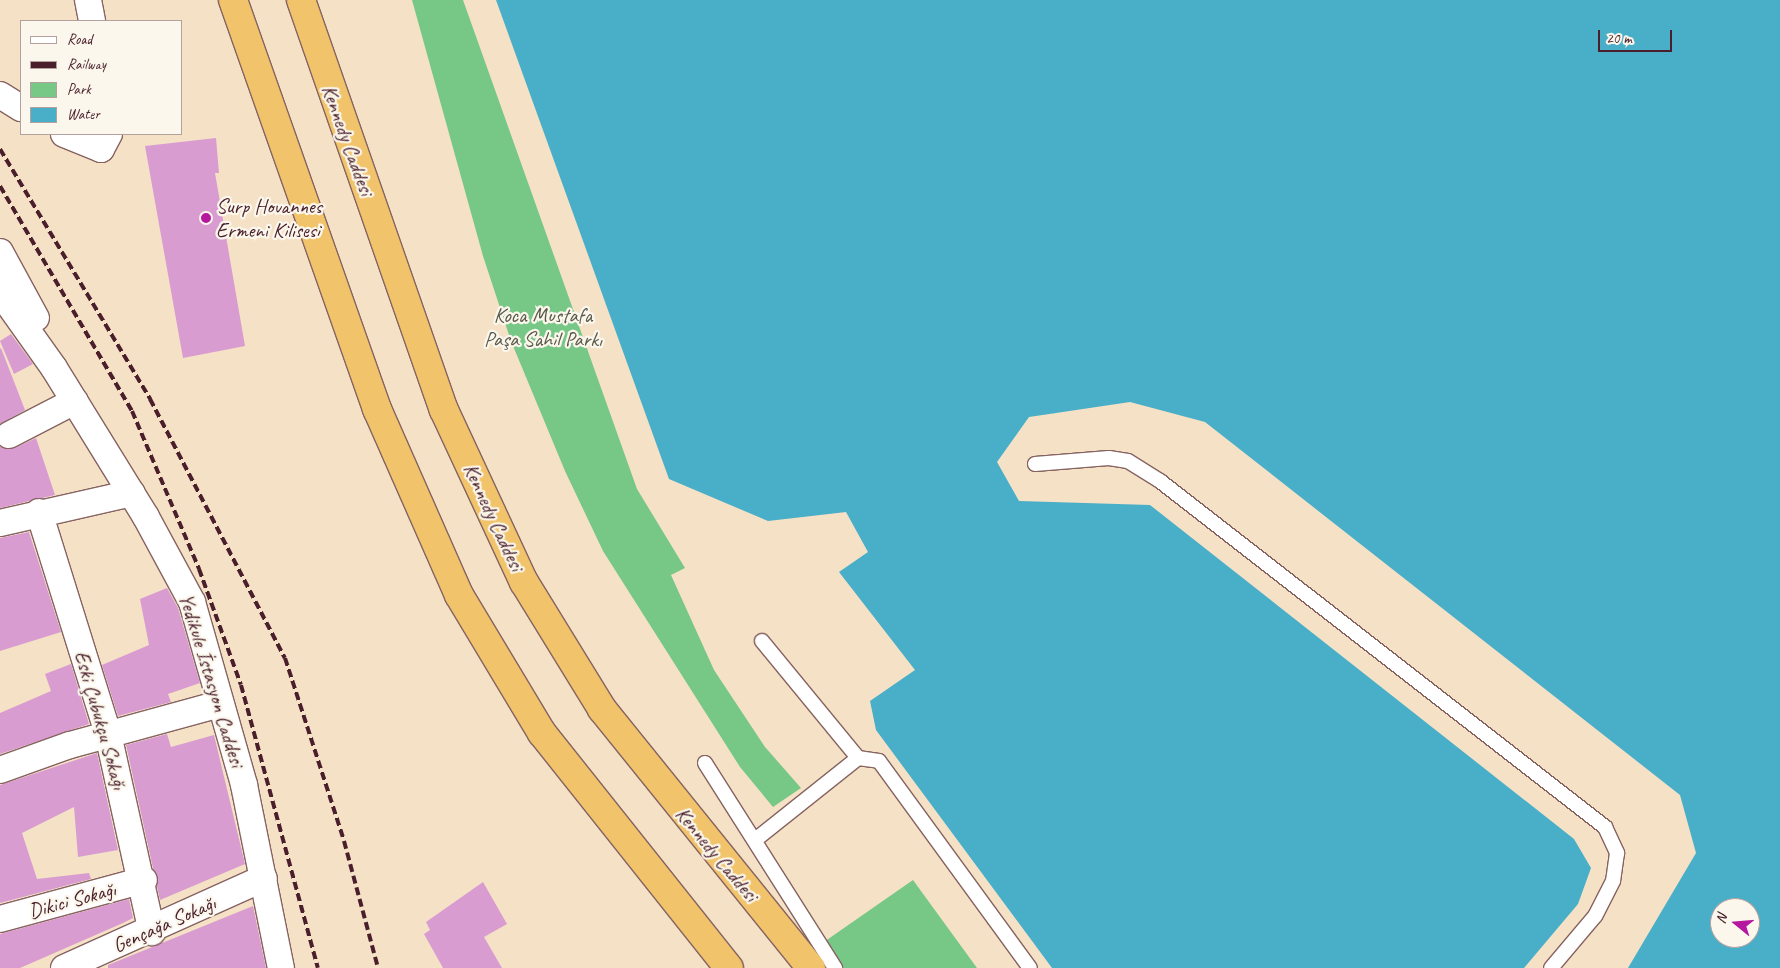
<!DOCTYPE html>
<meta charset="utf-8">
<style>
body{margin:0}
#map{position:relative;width:1780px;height:968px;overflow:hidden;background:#f4e1c6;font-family:Caveat,sans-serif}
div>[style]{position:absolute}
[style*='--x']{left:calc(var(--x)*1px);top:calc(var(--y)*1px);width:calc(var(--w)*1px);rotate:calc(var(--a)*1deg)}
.green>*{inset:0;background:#77c787}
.water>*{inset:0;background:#49aec8}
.building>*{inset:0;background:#d99cd1}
.roads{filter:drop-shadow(1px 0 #866361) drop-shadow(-1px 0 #866361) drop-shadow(0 1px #866361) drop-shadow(0 -1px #866361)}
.lane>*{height:14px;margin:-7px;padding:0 7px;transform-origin:7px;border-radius:7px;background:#fff}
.street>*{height:26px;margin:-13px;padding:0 13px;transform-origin:13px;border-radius:13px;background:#fff}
.highway>*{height:28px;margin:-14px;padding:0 14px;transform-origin:14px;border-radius:14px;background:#f1c36a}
.rail>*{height:4px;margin-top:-2px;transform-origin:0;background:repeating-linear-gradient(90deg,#4a1f2b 0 8px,transparent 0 12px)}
.dots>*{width:14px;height:14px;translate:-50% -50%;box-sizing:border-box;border:2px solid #fbf7ec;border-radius:50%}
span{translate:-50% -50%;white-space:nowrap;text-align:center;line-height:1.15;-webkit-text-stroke:4.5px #fbf7ec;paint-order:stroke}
.street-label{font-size:21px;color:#4a1f2b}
.poi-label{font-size:21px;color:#4a1f2b}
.left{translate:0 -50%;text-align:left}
.park-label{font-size:21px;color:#5a5a4b}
.legend{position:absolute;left:20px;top:20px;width:162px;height:115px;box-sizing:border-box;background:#fbf7ec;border:1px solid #b4a19f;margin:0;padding:6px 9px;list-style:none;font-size:15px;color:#4a1f2b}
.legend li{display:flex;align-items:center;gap:10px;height:25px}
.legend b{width:25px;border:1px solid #b4a19f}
.north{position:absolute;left:1710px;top:898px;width:50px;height:50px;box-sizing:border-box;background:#fbf7ec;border:1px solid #b4a19f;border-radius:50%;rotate:287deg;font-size:14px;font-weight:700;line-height:20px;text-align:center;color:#4a1f2b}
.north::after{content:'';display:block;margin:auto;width:18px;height:22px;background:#b5179e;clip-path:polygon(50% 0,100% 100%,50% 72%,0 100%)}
.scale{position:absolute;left:1598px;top:30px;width:74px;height:22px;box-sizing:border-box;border:2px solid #4a1f2b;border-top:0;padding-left:6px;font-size:15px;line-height:18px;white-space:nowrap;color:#4a1f2b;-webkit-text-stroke:4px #fbf7ec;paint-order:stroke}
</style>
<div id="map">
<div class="green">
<div style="clip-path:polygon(412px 0,463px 0,637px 489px,685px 568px,671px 575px,714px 670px,765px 747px,801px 788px,773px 807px,740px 767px,603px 551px,565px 471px,511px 341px,483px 256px)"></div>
<div style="clip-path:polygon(913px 880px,977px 968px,841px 968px,821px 944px)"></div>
</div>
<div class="water">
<div style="clip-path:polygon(evenodd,496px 0,1780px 0,1780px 968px,1628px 968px,1696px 853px,1680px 795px,1205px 422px,1130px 402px,1029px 417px,997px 462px,1019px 501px,1150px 505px,1574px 839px,1591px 868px,1578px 904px,1524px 968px,1052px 968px,876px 730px,870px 701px,915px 670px,839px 572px,868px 552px,846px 512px,768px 521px,669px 479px,496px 0,1720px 908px,1750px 908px,1750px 938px,1720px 938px,1720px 908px)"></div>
</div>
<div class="building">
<div style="clip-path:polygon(216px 138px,219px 173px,215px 173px,245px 346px,183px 358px,145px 146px)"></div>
<div style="clip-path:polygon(11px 334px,33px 364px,14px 374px,0 341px)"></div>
<div style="clip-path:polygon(1px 348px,25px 410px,0 424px,0 349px)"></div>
<div style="clip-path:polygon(36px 438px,55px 495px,0 508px,0 447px,15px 448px)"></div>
<div style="clip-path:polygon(29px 532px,61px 632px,0 651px,0 538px)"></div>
<div style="clip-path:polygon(167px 588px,178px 608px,200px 683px,168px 694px,171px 702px,118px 716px,102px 665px,149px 645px,140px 599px)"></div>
<div style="clip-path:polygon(71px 664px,89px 724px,0 754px,0 713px,51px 691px,45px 674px)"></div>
<div style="clip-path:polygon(167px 734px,171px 747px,214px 735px,245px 864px,160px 900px,126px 745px)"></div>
<div style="clip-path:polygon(97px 753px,118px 850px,78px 857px,74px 807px,22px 833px,37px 879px,89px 873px,91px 879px,0 903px,0 785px)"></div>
<div style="clip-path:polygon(483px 882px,507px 924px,484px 937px,502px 968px,443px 968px,424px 934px,430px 930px,426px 922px)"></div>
<div style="clip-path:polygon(129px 899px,133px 918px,123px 923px,20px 968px,0 968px,0 934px)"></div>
<div style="clip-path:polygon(253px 906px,266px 968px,108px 968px,108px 965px)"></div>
</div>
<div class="roads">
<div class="lane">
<div style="--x:1035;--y:464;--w:74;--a:-4.6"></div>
<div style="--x:1109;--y:458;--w:19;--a:9"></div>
<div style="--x:1128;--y:461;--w:38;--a:32"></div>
<div style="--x:1160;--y:481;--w:564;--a:37.87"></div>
<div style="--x:1605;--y:827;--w:29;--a:65"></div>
<div style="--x:1617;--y:853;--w:28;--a:98"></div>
<div style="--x:1613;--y:881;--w:39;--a:117"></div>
<div style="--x:1595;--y:916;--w:68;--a:130.2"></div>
<div style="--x:762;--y:641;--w:151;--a:50.6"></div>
<div style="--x:705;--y:763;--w:243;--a:57.6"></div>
<div style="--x:755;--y:840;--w:132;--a:-38.5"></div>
<div style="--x:858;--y:758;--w:21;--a:8"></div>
<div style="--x:879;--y:761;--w:256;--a:53.9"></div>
</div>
<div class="street">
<div style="--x:88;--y:0;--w:21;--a:79"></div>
<div style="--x:0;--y:95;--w:25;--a:32"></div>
<div style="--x:64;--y:134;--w:40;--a:22"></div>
<div style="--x:101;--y:149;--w:17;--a:-62"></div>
<div style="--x:0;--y:252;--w:75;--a:61.4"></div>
<div style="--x:0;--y:292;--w:93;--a:54.6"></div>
<div style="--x:54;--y:368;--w:175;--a:58.3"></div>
<div style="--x:146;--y:517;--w:97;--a:61.6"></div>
<div style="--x:192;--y:602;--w:190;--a:74.1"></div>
<div style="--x:244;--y:785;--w:187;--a:78.6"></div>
<div style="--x:9;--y:435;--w:74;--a:-27.3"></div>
<div style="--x:39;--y:512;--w:232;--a:72.7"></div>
<div style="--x:108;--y:734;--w:203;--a:77.5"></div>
<div style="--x:0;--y:523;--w:135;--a:-12.8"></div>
<div style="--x:0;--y:770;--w:74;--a:-19.7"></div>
<div style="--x:70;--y:745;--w:156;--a:-15.3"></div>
<div style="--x:0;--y:919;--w:149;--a:-15.2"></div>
<div style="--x:64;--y:968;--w:219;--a:-24.2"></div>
</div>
<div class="highway">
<div style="--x:233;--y:0;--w:434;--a:70.6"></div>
<div style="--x:377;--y:409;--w:203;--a:66.2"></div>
<div style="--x:459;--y:595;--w:161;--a:59"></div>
<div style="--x:542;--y:733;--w:300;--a:51.5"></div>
<div style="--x:301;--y:0;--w:434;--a:70.8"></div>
<div style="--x:444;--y:410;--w:190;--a:65.1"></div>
<div style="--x:524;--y:582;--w:149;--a:58.4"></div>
<div style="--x:602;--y:709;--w:333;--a:51.1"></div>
</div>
</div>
<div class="rail">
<div style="--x:0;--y:149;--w:292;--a:59"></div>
<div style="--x:150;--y:399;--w:292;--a:62.5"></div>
<div style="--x:285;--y:658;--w:192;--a:72.1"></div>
<div style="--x:344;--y:841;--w:131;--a:75"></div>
<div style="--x:0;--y:186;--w:261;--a:59.6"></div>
<div style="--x:132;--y:411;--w:172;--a:67"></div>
<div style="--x:199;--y:569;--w:123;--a:70.1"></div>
<div style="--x:241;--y:685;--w:293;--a:74.8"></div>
</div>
<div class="dots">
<div style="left:206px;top:218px;background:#b5179e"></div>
</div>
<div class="street-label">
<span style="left:348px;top:140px;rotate:70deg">Kennedy Caddesi</span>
<span style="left:494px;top:517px;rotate:65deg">Kennedy Caddesi</span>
<span style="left:212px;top:680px;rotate:73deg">Yedikule İstasyon Caddesi</span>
<span style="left:101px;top:720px;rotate:74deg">Eski Çubukçu Sokağı</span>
<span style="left:717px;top:854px;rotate:50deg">Kennedy Caddesi</span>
<span style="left:72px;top:900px;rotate:-15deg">Dikici Sokağı</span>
<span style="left:164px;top:924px;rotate:-24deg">Gençağa Sokağı</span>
</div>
<div class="poi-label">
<span class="left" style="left:216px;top:218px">Surp Hovannes<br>Ermeni Kilisesi</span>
</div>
<div class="park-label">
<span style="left:543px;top:327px">Koca Mustafa<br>Paşa Sahil Parkı</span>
</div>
<ul class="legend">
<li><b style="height:6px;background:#fff"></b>Road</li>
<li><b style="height:6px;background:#4a1f2b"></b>Railway</li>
<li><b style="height:14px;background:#77c787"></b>Park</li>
<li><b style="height:14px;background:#49aec8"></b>Water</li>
</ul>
<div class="north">N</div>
<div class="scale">20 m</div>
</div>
